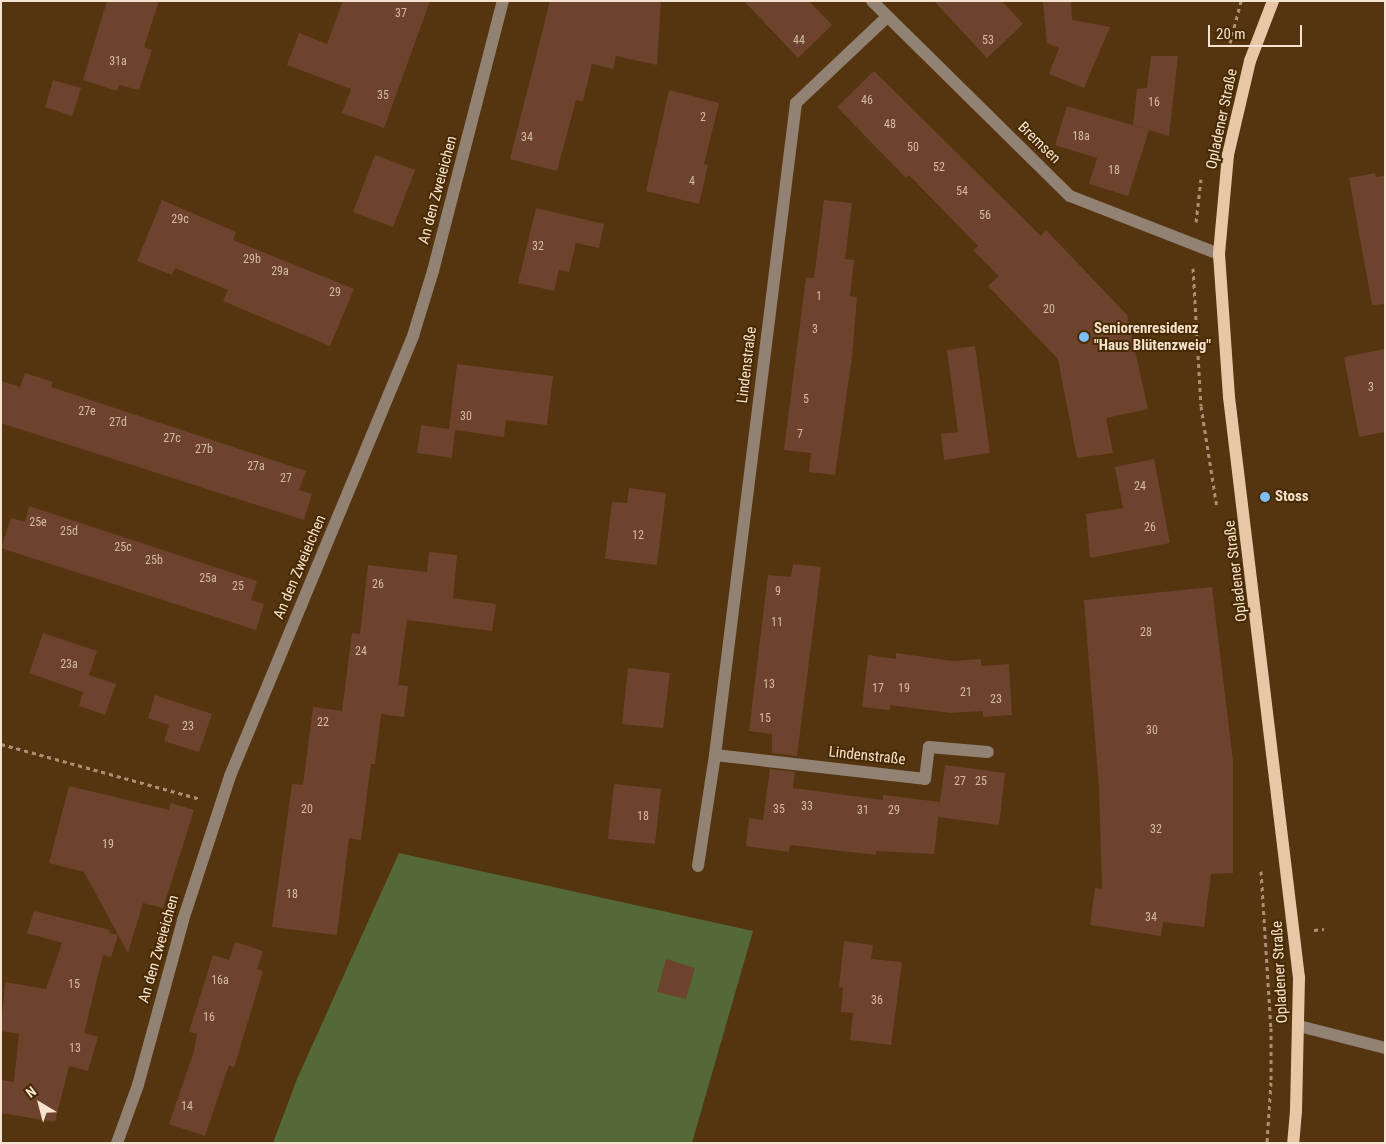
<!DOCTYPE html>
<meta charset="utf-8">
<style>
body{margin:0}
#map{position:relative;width:1386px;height:1144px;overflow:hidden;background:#54350f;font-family:"Roboto Condensed",sans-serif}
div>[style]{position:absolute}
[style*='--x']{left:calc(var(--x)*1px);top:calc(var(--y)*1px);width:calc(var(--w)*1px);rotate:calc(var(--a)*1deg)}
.green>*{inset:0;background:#546838}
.building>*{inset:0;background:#6d432d}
.path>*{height:3px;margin-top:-1.5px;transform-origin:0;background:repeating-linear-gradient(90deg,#aa9175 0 4px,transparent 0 8px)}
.minor>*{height:12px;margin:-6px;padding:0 6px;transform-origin:6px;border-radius:6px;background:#928273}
.major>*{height:12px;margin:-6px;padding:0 6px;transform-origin:6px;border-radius:6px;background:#e7c7a6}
.dots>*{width:14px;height:14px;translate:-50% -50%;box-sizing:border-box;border:2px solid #482a03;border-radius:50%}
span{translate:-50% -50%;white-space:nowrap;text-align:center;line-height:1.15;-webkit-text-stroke:4px #482a03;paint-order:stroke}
.number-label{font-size:12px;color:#d4bba6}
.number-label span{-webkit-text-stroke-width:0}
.street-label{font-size:15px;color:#f6e3cf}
.poi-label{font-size:15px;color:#f6e3cf;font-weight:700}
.left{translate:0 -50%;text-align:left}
.frame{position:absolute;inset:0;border:2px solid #f6e3cf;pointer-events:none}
.north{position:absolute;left:15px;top:1079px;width:50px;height:50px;-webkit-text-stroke:4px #482a03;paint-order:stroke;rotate:323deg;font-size:14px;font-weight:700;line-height:20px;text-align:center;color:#f6e3cf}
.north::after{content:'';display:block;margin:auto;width:18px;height:22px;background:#f6e3cf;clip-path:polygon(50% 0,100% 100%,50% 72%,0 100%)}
.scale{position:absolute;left:1208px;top:25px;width:94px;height:22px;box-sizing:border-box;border:2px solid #f6e3cf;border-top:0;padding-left:6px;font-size:15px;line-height:18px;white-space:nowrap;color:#f6e3cf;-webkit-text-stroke:4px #482a03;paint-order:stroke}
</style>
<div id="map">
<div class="green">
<div style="clip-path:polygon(399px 853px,753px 931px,692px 1143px,273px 1143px,297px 1079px)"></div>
</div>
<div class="building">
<div style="clip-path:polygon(107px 1px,159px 1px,144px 47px,152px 50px,139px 90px,119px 85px,117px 91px,83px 80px)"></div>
<div style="clip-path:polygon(343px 1px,430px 1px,384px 128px,342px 113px,351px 89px,287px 65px,299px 33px,327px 44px)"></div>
<div style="clip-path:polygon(550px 1px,661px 1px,657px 65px,616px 56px,613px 69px,592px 64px,583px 101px,576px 100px,557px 171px,510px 159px)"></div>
<div style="clip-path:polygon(744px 1px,809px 1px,832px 25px,798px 58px)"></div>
<div style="clip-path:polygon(934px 1px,1002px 1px,1023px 24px,987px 58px)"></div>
<div style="clip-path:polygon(1043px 1px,1071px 1px,1072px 20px,1110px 27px,1084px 88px,1049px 74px,1059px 48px,1047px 43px)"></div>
<div style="clip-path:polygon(1151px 56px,1178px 56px,1169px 136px,1133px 125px,1137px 89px,1147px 88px)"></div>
<div style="clip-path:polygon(874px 71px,1041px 236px,1046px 230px,1127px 315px,1148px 409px,1106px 418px,1113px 453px,1077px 458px,1058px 359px,988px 286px,999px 276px,973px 250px,978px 246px,909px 175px,906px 178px,837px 107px)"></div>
<div style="clip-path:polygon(53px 80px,81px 88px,72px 116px,45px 107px)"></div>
<div style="clip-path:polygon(669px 90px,719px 103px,704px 164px,708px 165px,699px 204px,646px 191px)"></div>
<div style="clip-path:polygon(1067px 106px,1149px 130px,1128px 196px,1089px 184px,1097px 158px,1055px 145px)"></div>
<div style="clip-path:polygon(375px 155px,415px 170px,393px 227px,353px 212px)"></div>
<div style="clip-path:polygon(1375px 173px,1376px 177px,1385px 176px,1385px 304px,1372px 305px,1349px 178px)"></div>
<div style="clip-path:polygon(162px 200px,236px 232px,233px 240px,354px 289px,330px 346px,223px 301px,228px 290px,175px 268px,172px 275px,137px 261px)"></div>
<div style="clip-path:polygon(824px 200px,852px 203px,845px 259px,854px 260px,850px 296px,857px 297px,852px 357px,835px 475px,809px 472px,811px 453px,784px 450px,806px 277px,814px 278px)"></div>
<div style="clip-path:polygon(536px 208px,604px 224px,599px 248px,576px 243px,569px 272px,559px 270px,554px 291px,518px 283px)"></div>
<div style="clip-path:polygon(975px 346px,990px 453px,944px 460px,941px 434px,958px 432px,947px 350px)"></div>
<div style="clip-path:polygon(1385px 349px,1385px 432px,1359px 437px,1344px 357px)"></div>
<div style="clip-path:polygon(457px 364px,553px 376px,547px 425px,506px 420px,504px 437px,455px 430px,452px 458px,417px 453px,421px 425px,449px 429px)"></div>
<div style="clip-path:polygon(25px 373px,53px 382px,51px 387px,306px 471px,299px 490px,312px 494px,304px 520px,1px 423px,1px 381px,20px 387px)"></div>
<div style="clip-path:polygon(1154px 459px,1170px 543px,1090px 558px,1086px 514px,1123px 508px,1115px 467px)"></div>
<div style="clip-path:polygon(629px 488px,666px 493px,657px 565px,605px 559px,612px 502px,627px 503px)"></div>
<div style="clip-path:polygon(29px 506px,257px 581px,251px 600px,264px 604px,256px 630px,1px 548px,11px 518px,25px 522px)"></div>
<div style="clip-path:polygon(429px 552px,457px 555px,453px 598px,496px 604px,492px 631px,407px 620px,398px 685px,408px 686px,404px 717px,381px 714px,375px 764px,371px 764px,361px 840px,349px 838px,337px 935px,272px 927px,292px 784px,303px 785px,313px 707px,342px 711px,352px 633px,360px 634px,368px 565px,427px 572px)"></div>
<div style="clip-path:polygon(793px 564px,821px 567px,797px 756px,772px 753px,772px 734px,749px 731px,768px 575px,791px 577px)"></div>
<div style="clip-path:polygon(1212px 587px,1233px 761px,1233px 873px,1211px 874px,1204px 927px,1163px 922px,1161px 936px,1090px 925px,1095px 888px,1102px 889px,1099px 788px,1084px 600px)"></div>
<div style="clip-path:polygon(43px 633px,97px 651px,89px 675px,116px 684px,105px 715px,79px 706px,83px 692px,29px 673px)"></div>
<div style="clip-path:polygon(896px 653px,953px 661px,981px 659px,981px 666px,1009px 664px,1012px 715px,983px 717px,983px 711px,950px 713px,890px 705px,890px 710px,862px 707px,868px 655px,896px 659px)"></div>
<div style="clip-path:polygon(628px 668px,670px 673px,663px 728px,622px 724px)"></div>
<div style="clip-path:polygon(155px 695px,212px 714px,199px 752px,164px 741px,169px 725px,148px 718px)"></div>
<div style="clip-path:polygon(945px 765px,1005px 773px,999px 825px,938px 817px)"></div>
<div style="clip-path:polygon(770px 769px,795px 772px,793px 788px,883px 800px,883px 795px,940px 802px,934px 854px,876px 851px,876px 855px,790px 845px,789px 852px,746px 846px,749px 818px,763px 820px)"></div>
<div style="clip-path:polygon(614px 784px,661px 789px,655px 844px,608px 839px)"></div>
<div style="clip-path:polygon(69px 786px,169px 810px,171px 803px,194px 810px,163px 908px,143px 903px,128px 953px,84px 872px,49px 863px)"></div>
<div style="clip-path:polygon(34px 911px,110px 930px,109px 933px,118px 935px,111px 957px,103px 955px,84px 1033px,98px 1037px,88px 1071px,69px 1066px,55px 1122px,1px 1113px,1px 1080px,14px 1082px,19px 1034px,1px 1031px,5px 982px,46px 989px,62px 943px,27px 933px)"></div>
<div style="clip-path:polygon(844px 941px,873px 945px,871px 959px,902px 962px,891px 1045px,850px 1040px,853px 1013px,841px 1012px,843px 988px,839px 987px)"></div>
<div style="clip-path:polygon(235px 942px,263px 951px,257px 969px,263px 971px,234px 1068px,229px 1065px,205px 1136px,169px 1124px,194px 1051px,197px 1034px,189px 1032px,213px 955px,229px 960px)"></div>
<div style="clip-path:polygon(666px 959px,695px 968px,686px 999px,657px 992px)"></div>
</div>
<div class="path">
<div style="--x:1230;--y:43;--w:43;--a:-75.3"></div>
<div style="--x:1196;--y:222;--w:43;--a:-83.4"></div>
<div style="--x:1193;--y:268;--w:138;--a:86.7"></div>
<div style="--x:1201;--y:406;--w:103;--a:81.1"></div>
<div style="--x:1;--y:744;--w:207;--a:15.4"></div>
<div style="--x:1261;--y:871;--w:157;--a:86.4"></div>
<div style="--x:1271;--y:1028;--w:54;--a:90"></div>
<div style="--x:1271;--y:1082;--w:61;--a:93.8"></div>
<div style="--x:1314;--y:930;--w:10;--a:-6"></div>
</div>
<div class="minor">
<div style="--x:872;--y:1;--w:278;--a:44.6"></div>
<div style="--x:1070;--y:196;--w:160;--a:21.3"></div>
<div style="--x:715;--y:755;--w:211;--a:6.5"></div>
<div style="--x:925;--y:779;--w:32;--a:-83"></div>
<div style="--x:929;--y:747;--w:59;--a:4.8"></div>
<div style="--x:698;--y:866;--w:112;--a:-81.3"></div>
<div style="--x:715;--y:755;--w:657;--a:-82.92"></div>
<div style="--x:796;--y:103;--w:125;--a:-43.4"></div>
<div style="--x:1299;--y:1026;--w:89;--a:14.3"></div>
<div style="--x:117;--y:1143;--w:62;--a:-70.1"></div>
<div style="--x:138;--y:1085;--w:171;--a:-74.7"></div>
<div style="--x:183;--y:920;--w:151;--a:-71.9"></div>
<div style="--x:230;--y:776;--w:477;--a:-67.4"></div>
<div style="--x:413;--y:336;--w:68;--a:-72.9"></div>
<div style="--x:433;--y:271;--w:279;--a:-75.5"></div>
</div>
<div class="major">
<div style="--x:1273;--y:1;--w:64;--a:111"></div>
<div style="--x:1250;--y:61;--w:97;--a:103.2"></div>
<div style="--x:1228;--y:155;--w:99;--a:95.2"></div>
<div style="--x:1219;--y:254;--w:143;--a:86"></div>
<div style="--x:1229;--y:397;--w:585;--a:83.13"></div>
<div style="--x:1299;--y:978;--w:133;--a:91.3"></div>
<div style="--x:1296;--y:1111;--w:32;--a:95"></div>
</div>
<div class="dots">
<div style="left:1084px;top:337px;background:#7dbef9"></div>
<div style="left:1265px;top:497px;background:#7dbef9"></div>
</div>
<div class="number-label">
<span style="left:401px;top:14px">37</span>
<span style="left:799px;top:41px">44</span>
<span style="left:988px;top:41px">53</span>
<span style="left:118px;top:62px">31a</span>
<span style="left:383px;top:96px">35</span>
<span style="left:867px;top:101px">46</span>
<span style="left:1154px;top:103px">16</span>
<span style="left:703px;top:118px">2</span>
<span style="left:890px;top:125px">48</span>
<span style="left:1081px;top:137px">18a</span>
<span style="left:527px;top:138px">34</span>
<span style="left:913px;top:148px">50</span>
<span style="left:939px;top:168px">52</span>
<span style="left:1114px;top:171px">18</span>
<span style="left:692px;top:182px">4</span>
<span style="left:962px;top:192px">54</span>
<span style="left:985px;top:216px">56</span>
<span style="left:180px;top:220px">29c</span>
<span style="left:538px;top:247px">32</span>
<span style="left:252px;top:260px">29b</span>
<span style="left:280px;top:272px">29a</span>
<span style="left:335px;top:293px">29</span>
<span style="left:819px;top:297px">1</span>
<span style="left:1049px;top:310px">20</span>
<span style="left:815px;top:330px">3</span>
<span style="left:1371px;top:388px">3</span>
<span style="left:806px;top:400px">5</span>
<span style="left:87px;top:412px">27e</span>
<span style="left:466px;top:417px">30</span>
<span style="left:118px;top:423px">27d</span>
<span style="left:800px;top:435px">7</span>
<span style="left:172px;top:439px">27c</span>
<span style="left:204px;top:450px">27b</span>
<span style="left:256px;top:467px">27a</span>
<span style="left:286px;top:479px">27</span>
<span style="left:1140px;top:487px">24</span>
<span style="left:38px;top:523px">25e</span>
<span style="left:1150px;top:528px">26</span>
<span style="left:69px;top:532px">25d</span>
<span style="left:638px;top:536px">12</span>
<span style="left:123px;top:548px">25c</span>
<span style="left:154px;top:561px">25b</span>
<span style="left:208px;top:579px">25a</span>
<span style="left:378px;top:585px">26</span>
<span style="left:238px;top:587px">25</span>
<span style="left:778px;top:592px">9</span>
<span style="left:777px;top:623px">11</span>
<span style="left:1146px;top:633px">28</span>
<span style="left:361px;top:652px">24</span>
<span style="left:69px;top:665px">23a</span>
<span style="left:769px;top:685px">13</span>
<span style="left:878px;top:689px">17</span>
<span style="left:904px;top:689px">19</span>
<span style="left:966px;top:693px">21</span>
<span style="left:996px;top:700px">23</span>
<span style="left:765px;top:719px">15</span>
<span style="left:323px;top:723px">22</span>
<span style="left:188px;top:727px">23</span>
<span style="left:1152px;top:731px">30</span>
<span style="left:960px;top:782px">27</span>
<span style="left:981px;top:782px">25</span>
<span style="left:807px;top:807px">33</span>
<span style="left:307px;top:810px">20</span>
<span style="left:779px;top:810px">35</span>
<span style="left:863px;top:811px">31</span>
<span style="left:894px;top:811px">29</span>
<span style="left:643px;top:817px">18</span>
<span style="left:1156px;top:830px">32</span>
<span style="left:108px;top:845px">19</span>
<span style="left:292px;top:895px">18</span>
<span style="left:1151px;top:918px">34</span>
<span style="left:220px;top:981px">16a</span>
<span style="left:74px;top:985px">15</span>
<span style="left:877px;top:1001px">36</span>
<span style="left:209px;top:1018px">16</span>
<span style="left:75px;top:1049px">13</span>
<span style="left:187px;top:1107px">14</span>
</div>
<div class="street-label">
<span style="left:1222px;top:119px;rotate:-78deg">Opladener Straße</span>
<span style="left:1039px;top:143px;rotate:44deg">Bremsen</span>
<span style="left:438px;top:190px;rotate:-75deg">An den Zweieichen</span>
<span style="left:747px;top:365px;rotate:-83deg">Lindenstraße</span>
<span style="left:300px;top:567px;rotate:-67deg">An den Zweieichen</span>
<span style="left:1236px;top:571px;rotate:-97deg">Opladener Straße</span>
<span style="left:867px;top:756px;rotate:6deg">Lindenstraße</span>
<span style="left:159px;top:949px;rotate:-74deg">An den Zweieichen</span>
<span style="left:1280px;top:972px;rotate:-93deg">Opladener Straße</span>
</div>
<div class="poi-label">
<span class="left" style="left:1094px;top:337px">Seniorenresidenz<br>"Haus Blütenzweig"</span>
<span class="left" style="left:1275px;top:497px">Stoss</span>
</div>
<div class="frame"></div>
<div class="north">N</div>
<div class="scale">20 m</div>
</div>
